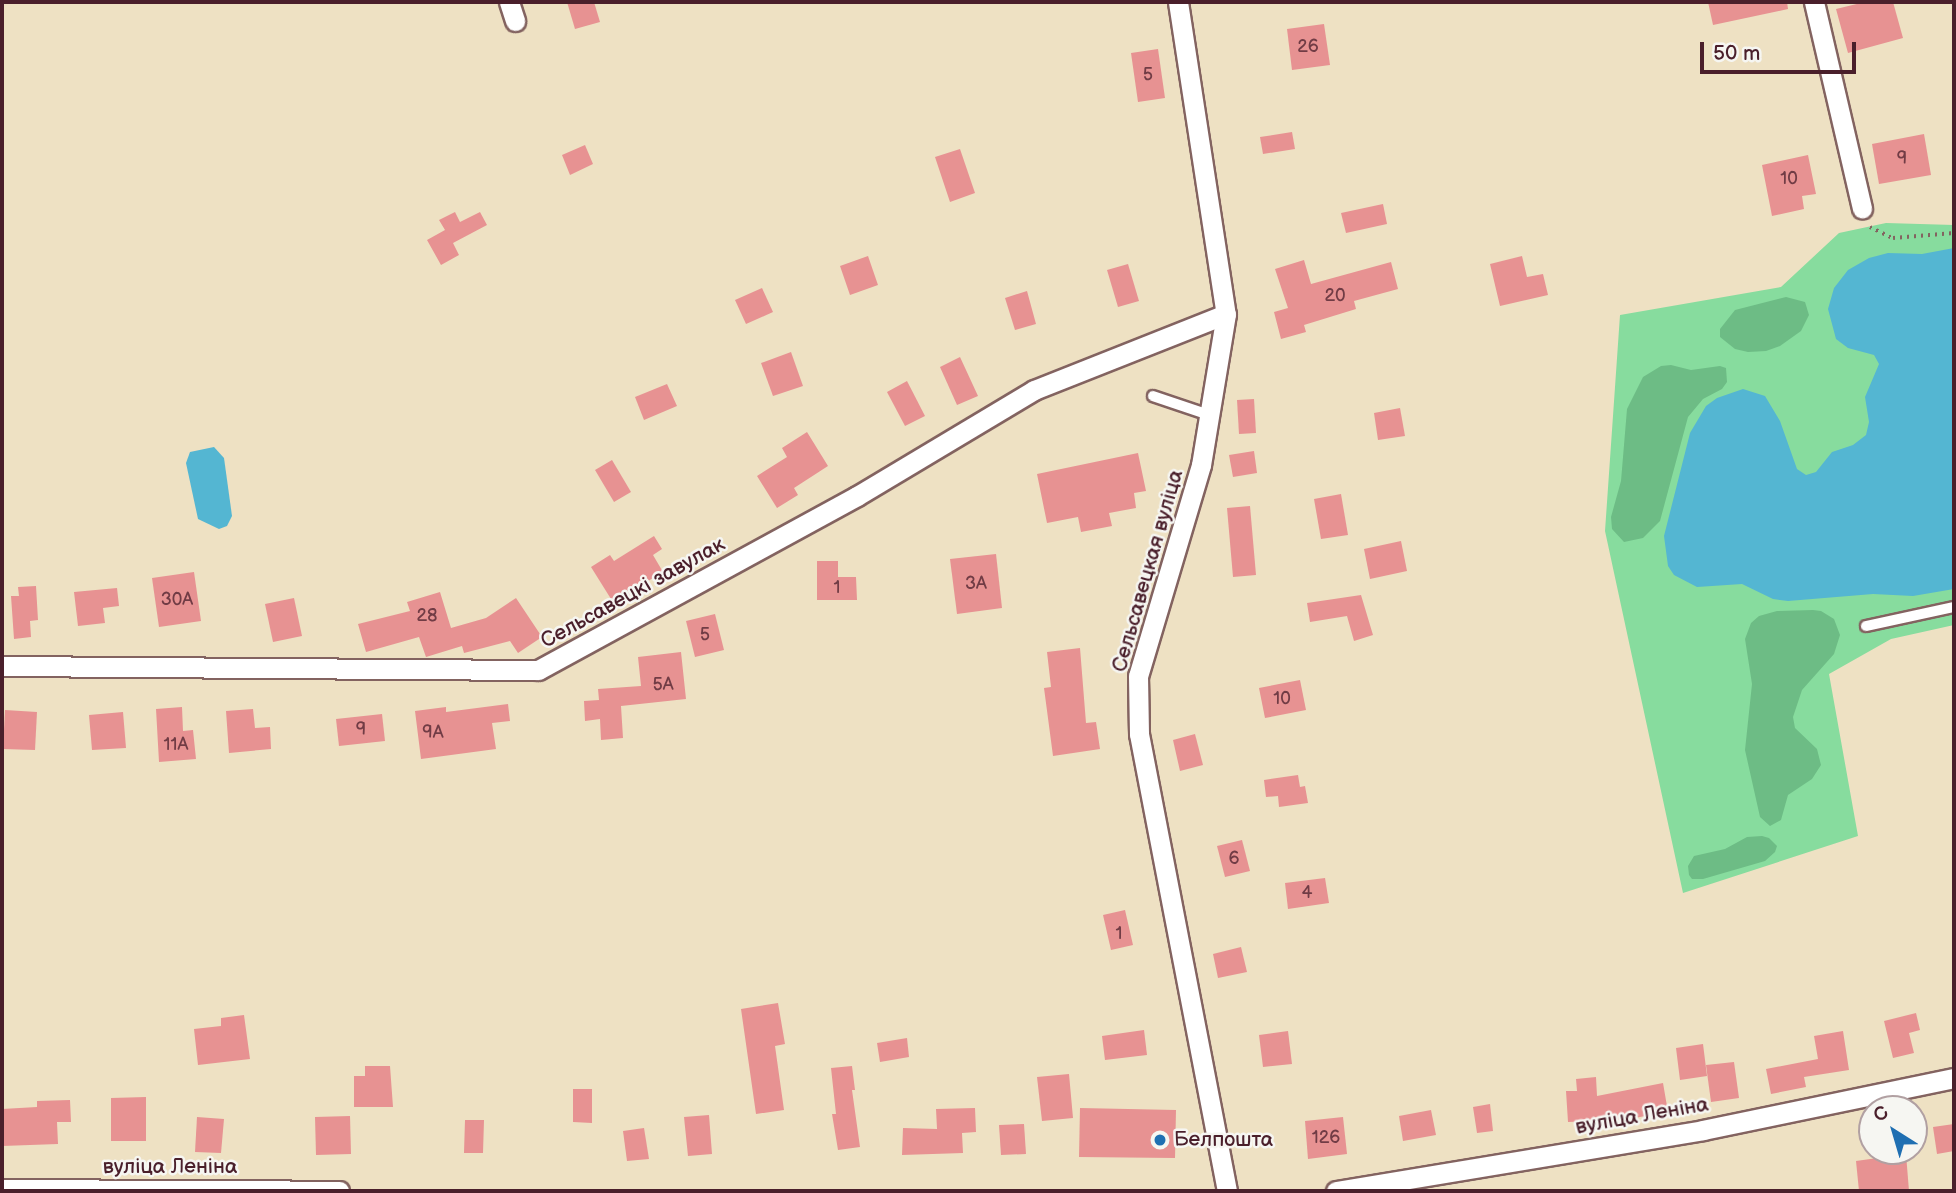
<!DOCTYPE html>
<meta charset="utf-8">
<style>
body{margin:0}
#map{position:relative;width:1956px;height:1193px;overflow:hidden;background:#eee1c3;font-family:"Balsamiq Sans",sans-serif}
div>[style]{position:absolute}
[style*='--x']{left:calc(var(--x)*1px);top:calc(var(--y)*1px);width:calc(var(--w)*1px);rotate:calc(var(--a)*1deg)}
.green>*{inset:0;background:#87dc9e}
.forest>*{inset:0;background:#6dbc85}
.water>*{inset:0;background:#54b6d2}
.building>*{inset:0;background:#e79292}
.path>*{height:3.5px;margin-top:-1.75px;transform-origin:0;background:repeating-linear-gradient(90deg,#836360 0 2px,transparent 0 7px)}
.roads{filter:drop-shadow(2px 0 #836360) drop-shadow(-2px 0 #836360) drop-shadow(0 2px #836360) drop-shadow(0 -2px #836360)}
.lane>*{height:10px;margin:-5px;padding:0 5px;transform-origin:5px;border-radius:5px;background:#fff}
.street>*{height:19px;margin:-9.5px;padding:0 9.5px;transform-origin:9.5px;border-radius:9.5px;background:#fff}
.dots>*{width:19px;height:19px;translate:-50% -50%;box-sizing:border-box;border:4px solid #f6f6f2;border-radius:50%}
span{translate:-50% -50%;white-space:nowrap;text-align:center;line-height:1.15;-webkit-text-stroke:5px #f6f6f2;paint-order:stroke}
.number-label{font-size:18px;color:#713c45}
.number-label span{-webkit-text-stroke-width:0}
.street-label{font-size:21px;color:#4a1f2b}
.poi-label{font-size:21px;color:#4a1f2b}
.left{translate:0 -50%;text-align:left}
.frame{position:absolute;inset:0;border:4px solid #4a1f2b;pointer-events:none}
.north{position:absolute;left:1858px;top:1095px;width:70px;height:70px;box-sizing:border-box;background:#f6f6f2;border:2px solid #b1a0a2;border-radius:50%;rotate:323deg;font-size:19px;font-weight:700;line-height:28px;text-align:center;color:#4a1f2b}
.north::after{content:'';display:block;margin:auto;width:24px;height:32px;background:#1f6fb2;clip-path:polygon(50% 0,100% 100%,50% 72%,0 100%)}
.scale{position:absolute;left:1700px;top:42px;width:156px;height:32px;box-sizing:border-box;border:4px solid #4a1f2b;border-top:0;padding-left:9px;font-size:21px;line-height:24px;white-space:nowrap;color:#4a1f2b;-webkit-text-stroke:5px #f6f6f2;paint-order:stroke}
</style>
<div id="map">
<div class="green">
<div style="clip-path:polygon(1886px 223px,1954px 225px,1954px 625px,1891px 639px,1829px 674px,1858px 836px,1683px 893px,1605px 531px,1620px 315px,1781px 287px,1839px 233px)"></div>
</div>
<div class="forest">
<div style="clip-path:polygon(1786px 297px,1805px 302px,1809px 315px,1801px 331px,1780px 346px,1766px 351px,1748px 352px,1735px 349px,1720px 337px,1720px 329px,1735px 310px)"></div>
<div style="clip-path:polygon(1671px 365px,1691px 370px,1720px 366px,1726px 368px,1727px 382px,1722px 389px,1703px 399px,1688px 417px,1660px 521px,1643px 538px,1624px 542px,1612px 529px,1611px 517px,1621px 481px,1627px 409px,1643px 377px,1661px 366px)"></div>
<div style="clip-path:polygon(1813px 610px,1821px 611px,1834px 619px,1840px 635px,1834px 654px,1802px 690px,1793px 717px,1795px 728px,1817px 749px,1821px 765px,1812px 779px,1788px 795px,1781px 820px,1770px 826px,1760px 817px,1745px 750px,1752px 684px,1745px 639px,1751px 623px,1759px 616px,1777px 611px)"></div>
<div style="clip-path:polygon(1762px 836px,1769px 838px,1777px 846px,1775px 852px,1765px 861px,1703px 879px,1692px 879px,1689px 875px,1688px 866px,1694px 856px,1725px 849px,1747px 837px)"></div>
</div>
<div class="water">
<div style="clip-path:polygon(1954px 248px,1954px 589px,1913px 596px,1873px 594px,1788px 601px,1773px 599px,1742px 584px,1697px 587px,1674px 575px,1668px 566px,1664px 536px,1690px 433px,1706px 406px,1717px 398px,1743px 389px,1765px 396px,1780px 421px,1797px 469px,1806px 475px,1816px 472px,1832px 452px,1853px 445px,1866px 435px,1869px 422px,1865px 397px,1879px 364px,1874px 355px,1848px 348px,1836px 339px,1828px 309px,1834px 288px,1848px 270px,1869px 258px,1888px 253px,1922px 254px)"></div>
<div style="clip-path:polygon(214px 447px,224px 458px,232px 516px,227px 526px,219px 529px,198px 519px,186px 463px,190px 452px)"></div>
</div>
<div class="building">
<div style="clip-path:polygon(567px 2px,594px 2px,600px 22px,575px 29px)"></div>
<div style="clip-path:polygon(1708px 2px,1787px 2px,1788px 9px,1713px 25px)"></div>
<div style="clip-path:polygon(1865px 2px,1893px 2px,1903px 38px,1848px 53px,1836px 9px)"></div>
<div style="clip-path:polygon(1324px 24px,1330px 65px,1292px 70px,1287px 29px)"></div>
<div style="clip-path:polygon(1158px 49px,1165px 98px,1138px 102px,1131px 53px)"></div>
<div style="clip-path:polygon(1292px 132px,1295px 149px,1263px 154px,1260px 137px)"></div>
<div style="clip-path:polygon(1924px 134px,1931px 175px,1879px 184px,1872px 144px)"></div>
<div style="clip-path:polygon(585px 145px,593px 164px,570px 175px,562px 155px)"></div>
<div style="clip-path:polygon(960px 149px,975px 193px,950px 202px,935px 157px)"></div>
<div style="clip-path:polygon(1808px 155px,1816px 194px,1802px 196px,1804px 209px,1772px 216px,1762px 165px)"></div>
<div style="clip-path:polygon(1383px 204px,1387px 224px,1346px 233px,1341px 213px)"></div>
<div style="clip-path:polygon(455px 212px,460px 222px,480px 212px,487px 225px,453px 243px,459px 255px,441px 265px,427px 240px,445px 230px,439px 220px)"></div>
<div style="clip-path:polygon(868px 256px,878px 285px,850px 295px,840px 266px)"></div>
<div style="clip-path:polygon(1522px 256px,1527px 277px,1543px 274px,1548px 295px,1500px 306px,1490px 264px)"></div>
<div style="clip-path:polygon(1304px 260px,1311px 284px,1391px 262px,1398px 289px,1354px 301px,1356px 309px,1304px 325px,1306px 332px,1281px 339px,1274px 312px,1288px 308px,1275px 269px)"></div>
<div style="clip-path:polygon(1128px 264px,1139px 301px,1118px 307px,1107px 270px)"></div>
<div style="clip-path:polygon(762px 288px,773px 312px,746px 324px,735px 300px)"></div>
<div style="clip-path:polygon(1027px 291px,1036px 324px,1015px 330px,1005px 298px)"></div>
<div style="clip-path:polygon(791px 352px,803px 386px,773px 396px,761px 363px)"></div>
<div style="clip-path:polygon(960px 357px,978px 396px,957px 405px,940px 367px)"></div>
<div style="clip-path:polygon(907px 381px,925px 416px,905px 426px,887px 392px)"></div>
<div style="clip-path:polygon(667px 384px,677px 406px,644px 420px,635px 397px)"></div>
<div style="clip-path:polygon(1254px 399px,1256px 433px,1239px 434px,1237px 400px)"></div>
<div style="clip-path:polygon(1400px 408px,1405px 436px,1378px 440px,1374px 413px)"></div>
<div style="clip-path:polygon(807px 432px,828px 466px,794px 488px,798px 495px,777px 508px,757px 476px,787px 457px,782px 448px)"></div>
<div style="clip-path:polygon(1254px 451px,1257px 473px,1233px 477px,1229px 455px)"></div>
<div style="clip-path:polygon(1138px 453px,1146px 491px,1134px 493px,1136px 508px,1109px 513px,1112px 526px,1081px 532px,1078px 517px,1047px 523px,1037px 474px)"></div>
<div style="clip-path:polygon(612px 460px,631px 492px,614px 502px,595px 470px)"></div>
<div style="clip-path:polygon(1341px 494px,1348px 535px,1321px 539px,1314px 499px)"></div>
<div style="clip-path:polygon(1250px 506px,1256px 575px,1233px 577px,1227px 508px)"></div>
<div style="clip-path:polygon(654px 536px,662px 549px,653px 555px,663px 572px,633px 590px,635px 594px,616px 607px,591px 567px,610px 555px,614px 561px)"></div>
<div style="clip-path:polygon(1401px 541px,1407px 571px,1370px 579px,1364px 549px)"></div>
<div style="clip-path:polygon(996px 554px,1002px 608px,957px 614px,950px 559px)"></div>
<div style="clip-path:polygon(817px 561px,838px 561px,838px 577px,856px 577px,857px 600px,817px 600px)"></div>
<div style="clip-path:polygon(194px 572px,201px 621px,159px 627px,152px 578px)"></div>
<div style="clip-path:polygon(36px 586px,38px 620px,30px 621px,31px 637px,14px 639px,11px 596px,19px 596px,18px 587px)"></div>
<div style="clip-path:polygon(117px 588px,119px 606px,103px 608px,105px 623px,78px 626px,74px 592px)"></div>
<div style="clip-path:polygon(440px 592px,451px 628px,486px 618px,516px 598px,542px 637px,518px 653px,510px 641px,464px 653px,462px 646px,426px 657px,419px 637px,366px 652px,358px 624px,410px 611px,407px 602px)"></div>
<div style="clip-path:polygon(1361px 595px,1373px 635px,1354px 641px,1347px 616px,1310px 622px,1307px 603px)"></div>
<div style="clip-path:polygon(294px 598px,302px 636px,273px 642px,265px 604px)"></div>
<div style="clip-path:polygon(715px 614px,724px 650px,695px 657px,686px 621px)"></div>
<div style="clip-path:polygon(1080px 648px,1086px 723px,1096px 722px,1100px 749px,1053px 756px,1044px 688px,1051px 687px,1047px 652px)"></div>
<div style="clip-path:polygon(681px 652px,686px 699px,621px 706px,623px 738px,601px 740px,600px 719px,585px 721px,584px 701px,599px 700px,598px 689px,641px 686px,638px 657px)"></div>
<div style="clip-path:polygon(1300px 680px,1306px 710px,1265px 718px,1259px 688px)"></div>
<div style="clip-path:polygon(508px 704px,510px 721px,492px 723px,496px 749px,421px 759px,415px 711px,446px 707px,446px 712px)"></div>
<div style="clip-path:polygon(182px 707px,183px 731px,193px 730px,196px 759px,159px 762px,156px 709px)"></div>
<div style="clip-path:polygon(253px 709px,255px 728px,270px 727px,271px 749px,229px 753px,226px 711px)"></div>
<div style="clip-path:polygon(5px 710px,37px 712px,35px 750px,3px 749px)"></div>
<div style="clip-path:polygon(123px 712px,126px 748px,92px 750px,89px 715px)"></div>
<div style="clip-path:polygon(382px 714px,385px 741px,339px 746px,336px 719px)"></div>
<div style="clip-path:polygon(1195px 734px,1203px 765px,1180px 771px,1173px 740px)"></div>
<div style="clip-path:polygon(1298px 775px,1300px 787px,1305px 786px,1308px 803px,1279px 807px,1278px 796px,1266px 797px,1264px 780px)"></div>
<div style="clip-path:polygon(1242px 840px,1250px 871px,1225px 877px,1217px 846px)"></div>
<div style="clip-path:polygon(1325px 878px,1329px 903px,1288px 909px,1285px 883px)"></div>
<div style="clip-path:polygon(1125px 910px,1133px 945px,1111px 950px,1103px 915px)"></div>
<div style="clip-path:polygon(1241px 947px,1247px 972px,1218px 978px,1213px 954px)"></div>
<div style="clip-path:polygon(778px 1003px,785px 1044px,775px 1046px,784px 1110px,756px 1114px,741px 1009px)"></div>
<div style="clip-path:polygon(1916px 1013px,1920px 1030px,1909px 1033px,1914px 1053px,1893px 1058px,1884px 1021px)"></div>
<div style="clip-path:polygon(244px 1015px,250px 1059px,198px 1065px,194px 1029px,221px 1026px,221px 1018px)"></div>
<div style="clip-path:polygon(1144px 1030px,1147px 1055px,1105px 1060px,1102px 1036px)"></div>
<div style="clip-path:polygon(1288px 1031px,1292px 1064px,1263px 1067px,1259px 1035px)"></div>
<div style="clip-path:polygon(1843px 1031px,1849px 1070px,1804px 1077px,1806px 1087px,1771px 1094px,1766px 1069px,1818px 1059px,1814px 1036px)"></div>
<div style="clip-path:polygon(907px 1038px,909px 1057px,880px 1062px,877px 1043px)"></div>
<div style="clip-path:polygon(1703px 1044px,1707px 1076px,1680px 1080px,1676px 1048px)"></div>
<div style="clip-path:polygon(1734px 1062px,1739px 1098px,1711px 1102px,1706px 1065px)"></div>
<div style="clip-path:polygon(365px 1066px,390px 1066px,393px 1107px,354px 1107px,354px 1076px,365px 1076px)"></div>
<div style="clip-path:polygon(852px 1066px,855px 1090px,852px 1090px,860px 1147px,838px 1150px,832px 1114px,836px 1114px,831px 1068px)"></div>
<div style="clip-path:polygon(1069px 1074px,1073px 1118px,1042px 1121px,1037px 1077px)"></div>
<div style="clip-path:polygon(1596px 1077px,1597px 1096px,1663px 1083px,1668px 1112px,1623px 1120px,1568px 1122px,1566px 1091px,1577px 1091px,1576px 1079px)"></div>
<div style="clip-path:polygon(573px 1089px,592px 1089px,592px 1123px,573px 1122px)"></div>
<div style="clip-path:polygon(146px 1097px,146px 1141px,111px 1141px,111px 1098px)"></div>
<div style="clip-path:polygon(70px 1100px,71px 1122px,57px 1122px,58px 1144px,2px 1146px,2px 1109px,37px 1107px,37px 1101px)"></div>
<div style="clip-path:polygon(1490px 1104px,1493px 1131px,1477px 1133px,1473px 1107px)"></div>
<div style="clip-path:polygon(975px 1108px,976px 1132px,962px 1133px,963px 1153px,902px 1155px,903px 1128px,937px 1129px,936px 1109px)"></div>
<div style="clip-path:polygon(1080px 1108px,1176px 1110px,1175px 1158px,1079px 1157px)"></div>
<div style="clip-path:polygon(1431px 1110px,1436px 1135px,1403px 1141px,1399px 1116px)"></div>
<div style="clip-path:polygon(709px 1115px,712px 1154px,688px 1156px,684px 1117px)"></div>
<div style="clip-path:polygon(350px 1116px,351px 1154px,316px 1155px,315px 1117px)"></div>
<div style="clip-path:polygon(197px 1117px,224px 1119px,221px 1153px,195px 1152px)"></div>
<div style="clip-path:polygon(1343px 1117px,1347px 1154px,1308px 1159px,1305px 1121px)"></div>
<div style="clip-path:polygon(465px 1120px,484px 1120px,483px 1153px,464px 1153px)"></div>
<div style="clip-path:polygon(1024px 1124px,1026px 1154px,1001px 1155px,999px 1125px)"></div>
<div style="clip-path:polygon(1954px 1124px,1954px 1151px,1937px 1154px,1933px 1127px)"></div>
<div style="clip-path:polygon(644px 1128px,649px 1159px,627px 1161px,623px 1131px)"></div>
<div style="clip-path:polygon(1906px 1154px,1909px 1191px,1859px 1191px,1856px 1161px)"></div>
</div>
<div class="path">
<div style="--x:1870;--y:227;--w:25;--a:26"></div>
<div style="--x:1893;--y:238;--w:61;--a:-4.7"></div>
</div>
<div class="roads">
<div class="lane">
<div style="--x:1153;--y:396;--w:59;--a:18.7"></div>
<div style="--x:1866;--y:626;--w:90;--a:-12.2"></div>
</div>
<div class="street">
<div style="--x:509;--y:2;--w:20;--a:72"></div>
<div style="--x:1178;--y:2;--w:316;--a:81.3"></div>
<div style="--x:1226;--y:314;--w:153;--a:99.4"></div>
<div style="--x:1201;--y:465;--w:220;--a:106.6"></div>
<div style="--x:1138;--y:676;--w:58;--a:89"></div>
<div style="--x:1139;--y:734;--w:465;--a:79.1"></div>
<div style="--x:1814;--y:2;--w:212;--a:76.9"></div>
<div style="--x:2;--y:666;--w:536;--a:0.43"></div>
<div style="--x:538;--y:670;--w:363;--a:-28.6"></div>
<div style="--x:857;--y:496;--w:206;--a:-30.9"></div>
<div style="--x:1034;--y:390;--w:206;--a:-21.6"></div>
<div style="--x:2;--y:1189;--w:337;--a:0.3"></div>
<div style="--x:1336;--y:1191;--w:372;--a:-9.4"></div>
<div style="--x:1703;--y:1130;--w:256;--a:-11.7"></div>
</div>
</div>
<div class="dots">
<div style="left:1160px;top:1140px;background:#1f6fb2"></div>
</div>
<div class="number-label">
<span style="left:1308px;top:47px">26</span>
<span style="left:1148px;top:75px">5</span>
<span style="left:1902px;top:159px">9</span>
<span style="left:1789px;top:179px">10</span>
<span style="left:1335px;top:296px">20</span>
<span style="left:976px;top:584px">3А</span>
<span style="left:837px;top:588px">1</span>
<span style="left:177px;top:600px">30А</span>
<span style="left:427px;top:616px">28</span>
<span style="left:705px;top:635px">5</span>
<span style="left:663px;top:685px">5А</span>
<span style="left:1282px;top:699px">10</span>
<span style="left:361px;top:730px">9</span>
<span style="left:433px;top:733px">9А</span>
<span style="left:176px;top:745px">11А</span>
<span style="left:1234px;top:859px">6</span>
<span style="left:1307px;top:893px">4</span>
<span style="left:1119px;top:934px">1</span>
<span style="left:1326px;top:1138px">126</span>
</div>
<div class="street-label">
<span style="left:1148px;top:571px;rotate:-74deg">Сельсавецкая вуліца</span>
<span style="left:633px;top:593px;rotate:-29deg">Сельсавецкі завулак</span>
<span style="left:1642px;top:1116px;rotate:-10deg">вуліца Леніна</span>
<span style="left:170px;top:1167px">вуліца Леніна</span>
</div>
<div class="poi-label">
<span class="left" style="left:1174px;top:1140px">Белпошта</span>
</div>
<div class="frame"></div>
<div class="north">С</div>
<div class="scale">50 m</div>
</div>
